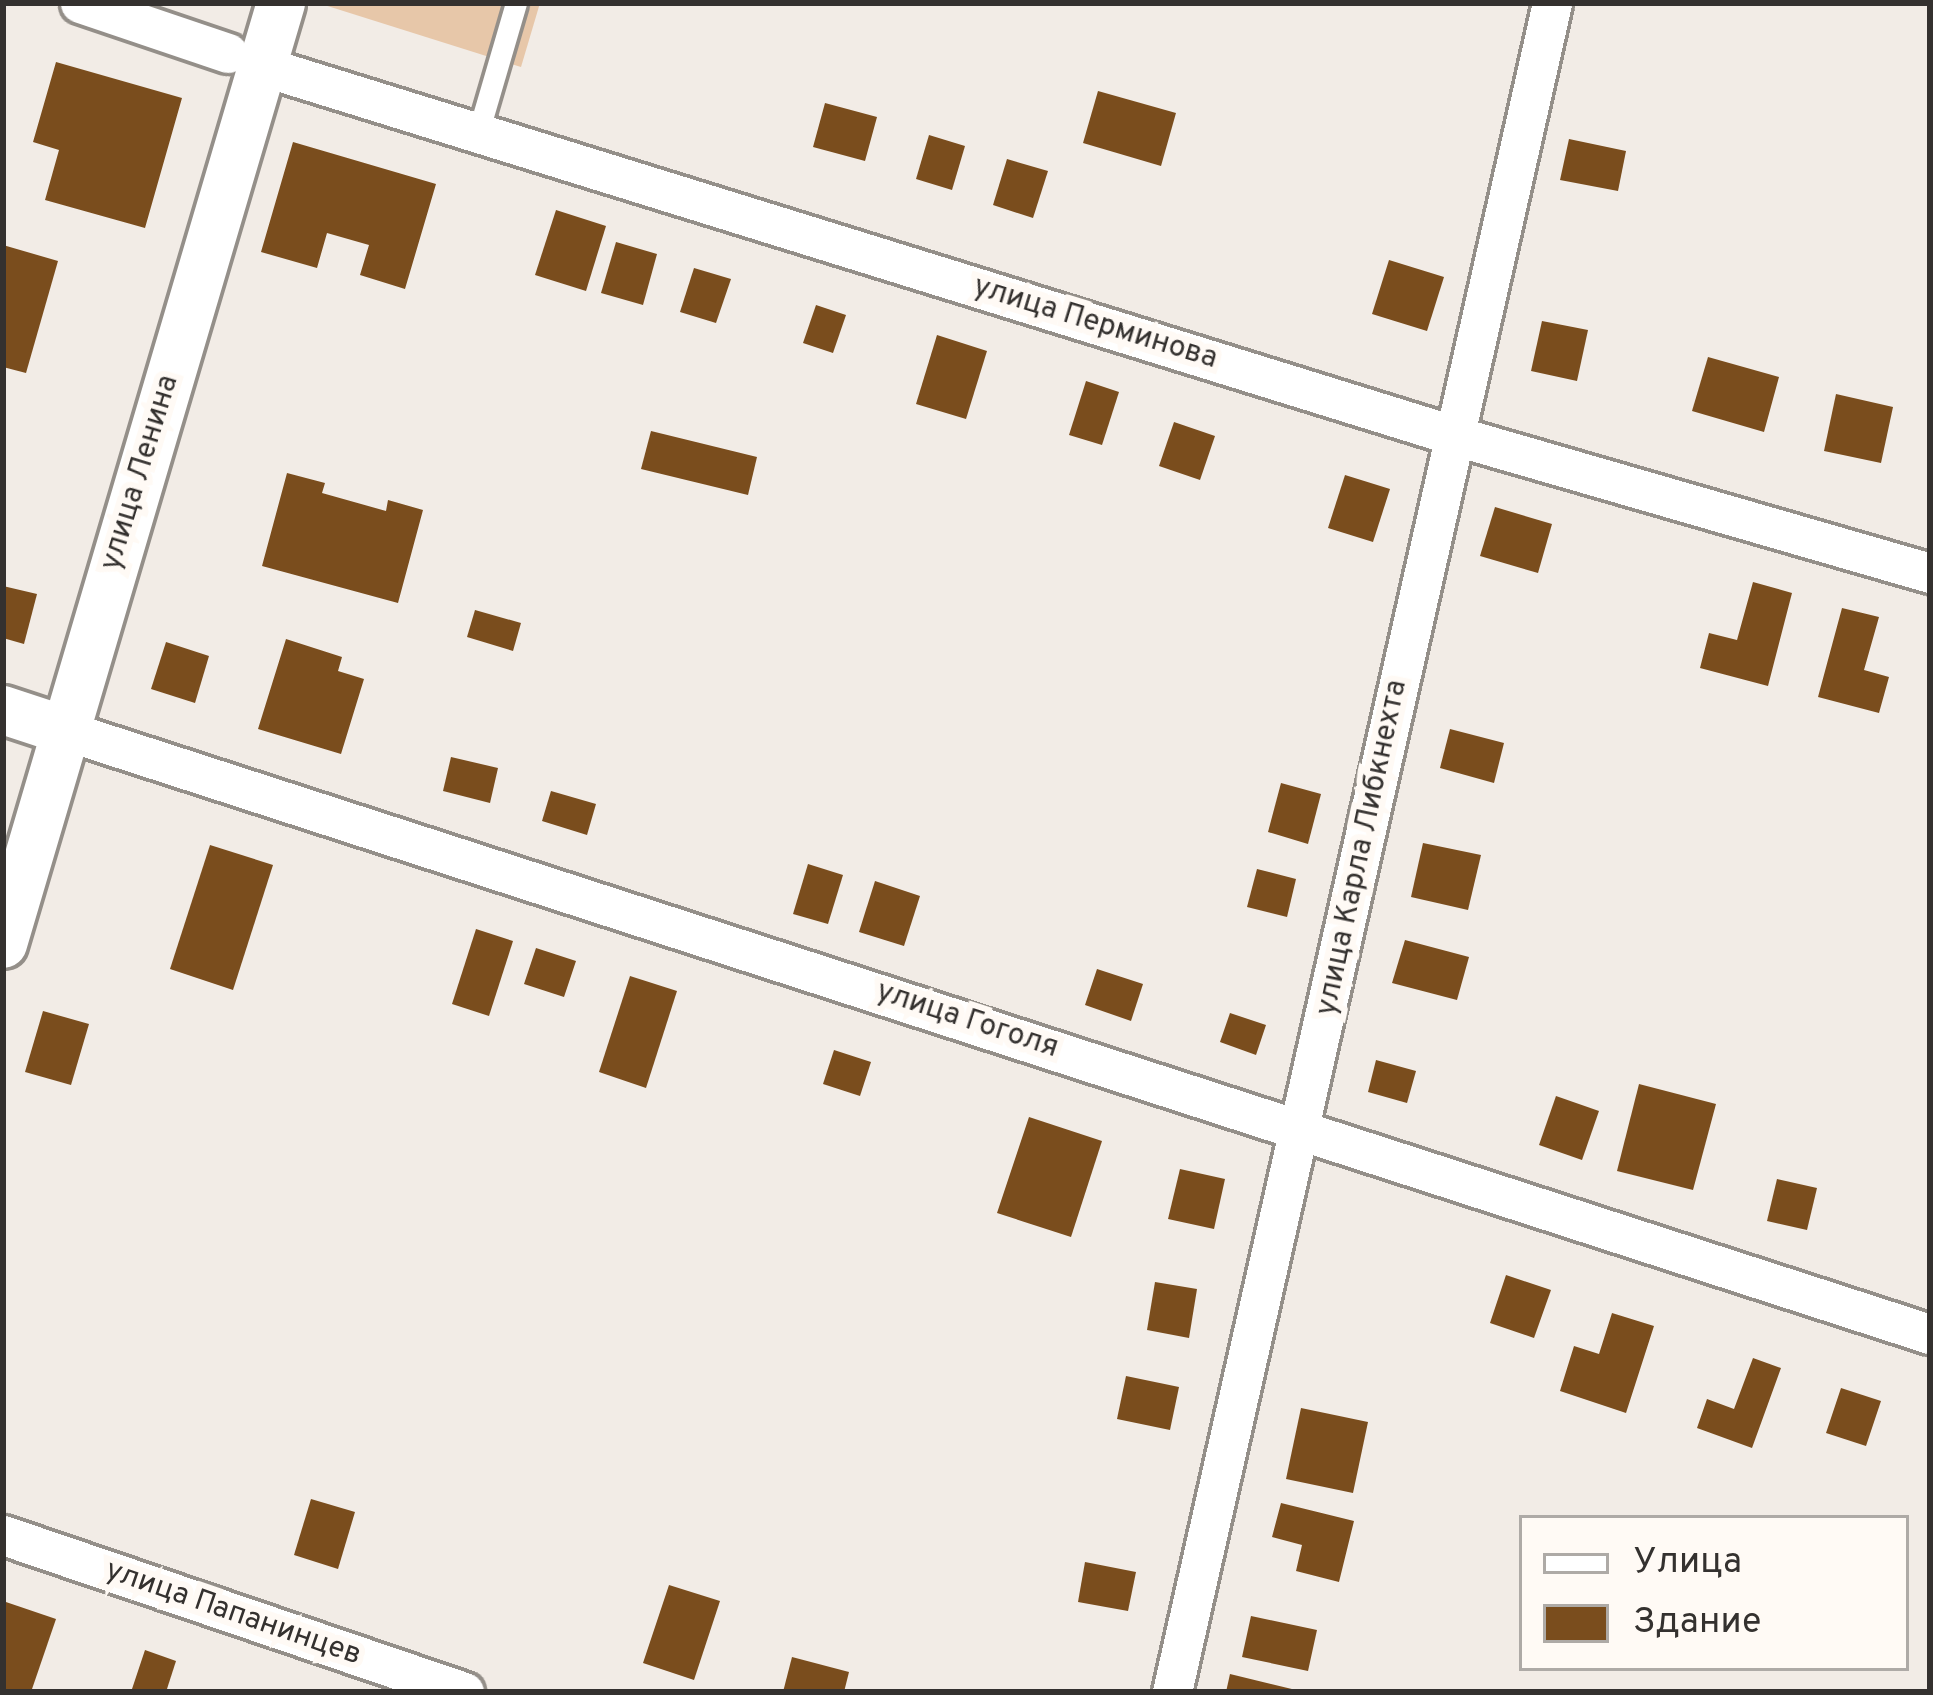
<!DOCTYPE html>
<meta charset="utf-8">
<style>
body{margin:0}
#map{position:relative;width:1933px;height:1695px;overflow:hidden;background:#f2ece6;font-family:Overpass,sans-serif}
div>[style]{position:absolute}
[style*='--x']{left:calc(var(--x)*1px);top:calc(var(--y)*1px);width:calc(var(--w)*1px);rotate:calc(var(--a)*1deg)}
.green>*{inset:0;background:#e7c7a9}
.building>*{inset:0;background:#7a4d1d}
.roads{filter:drop-shadow(3px 0 #948f89) drop-shadow(-3px 0 #948f89) drop-shadow(0 3px #948f89) drop-shadow(0 -3px #948f89)}
.service>*{height:21px;margin:-10.5px;padding:0 10.5px;transform-origin:10.5px;border-radius:10.5px;background:#fff}
.minor>*{height:39px;margin:-19.5px;padding:0 19.5px;transform-origin:19.5px;border-radius:19.5px;background:#fff}
.tertiary>*{height:48px;margin:-24px;padding:0 24px;transform-origin:24px;border-radius:24px;background:#fff}
span{translate:-50% -50%;white-space:nowrap;text-align:center;line-height:1.15;-webkit-text-stroke:12px #fffaf5;paint-order:stroke}
.street-label{font-size:30px;color:#34312f}
.frame{position:absolute;inset:0;border:6px solid #34312f;pointer-events:none}
.legend{position:absolute;left:1519px;top:1515px;width:390px;height:156px;box-sizing:border-box;background:#fffaf5;border:3px solid #aeaaa6;margin:0;padding:15px 21px;list-style:none;font-size:36px;color:#34312f}
.legend li{display:flex;align-items:center;gap:24px;height:60px}
.legend b{width:60px;border:3px solid #aeaaa6}
</style>
<div id="map">
<div class="green">
<div style="clip-path:polygon(318px 3px,540px 3px,521px 67px)"></div>
</div>
<div class="building">
<div style="clip-path:polygon(56px 62px,182px 98px,145px 228px,45px 200px,59px 150px,33px 142px)"></div>
<div style="clip-path:polygon(1098px 91px,1176px 113px,1161px 166px,1083px 143px)"></div>
<div style="clip-path:polygon(825px 103px,877px 117px,865px 161px,813px 147px)"></div>
<div style="clip-path:polygon(929px 135px,965px 146px,952px 190px,916px 179px)"></div>
<div style="clip-path:polygon(1569px 139px,1626px 151px,1618px 191px,1560px 180px)"></div>
<div style="clip-path:polygon(293px 142px,436px 184px,405px 289px,360px 275px,369px 245px,327px 233px,317px 268px,261px 252px)"></div>
<div style="clip-path:polygon(1007px 159px,1048px 171px,1033px 218px,993px 205px)"></div>
<div style="clip-path:polygon(556px 210px,606px 226px,586px 291px,535px 275px)"></div>
<div style="clip-path:polygon(616px 242px,657px 254px,643px 305px,601px 293px)"></div>
<div style="clip-path:polygon(3px 245px,58px 261px,26px 373px,3px 367px)"></div>
<div style="clip-path:polygon(1389px 260px,1444px 277px,1427px 331px,1372px 314px)"></div>
<div style="clip-path:polygon(694px 268px,731px 279px,716px 323px,680px 312px)"></div>
<div style="clip-path:polygon(816px 305px,846px 315px,833px 353px,803px 343px)"></div>
<div style="clip-path:polygon(1542px 321px,1588px 330px,1577px 381px,1531px 371px)"></div>
<div style="clip-path:polygon(937px 335px,987px 351px,966px 419px,916px 404px)"></div>
<div style="clip-path:polygon(1708px 357px,1779px 377px,1764px 432px,1692px 411px)"></div>
<div style="clip-path:polygon(1086px 381px,1119px 392px,1102px 445px,1069px 435px)"></div>
<div style="clip-path:polygon(1836px 394px,1893px 407px,1881px 463px,1824px 451px)"></div>
<div style="clip-path:polygon(1174px 422px,1215px 436px,1200px 480px,1159px 466px)"></div>
<div style="clip-path:polygon(651px 431px,757px 457px,748px 495px,641px 469px)"></div>
<div style="clip-path:polygon(287px 473px,325px 483px,322px 493px,386px 511px,388px 500px,423px 510px,398px 603px,262px 566px)"></div>
<div style="clip-path:polygon(1345px 475px,1390px 489px,1373px 542px,1328px 528px)"></div>
<div style="clip-path:polygon(1495px 507px,1552px 524px,1538px 573px,1480px 556px)"></div>
<div style="clip-path:polygon(1753px 582px,1792px 593px,1768px 686px,1700px 668px,1709px 633px,1737px 640px)"></div>
<div style="clip-path:polygon(3px 586px,37px 594px,24px 644px,3px 638px)"></div>
<div style="clip-path:polygon(1842px 608px,1879px 617px,1864px 670px,1889px 677px,1879px 713px,1818px 697px)"></div>
<div style="clip-path:polygon(475px 610px,521px 623px,513px 651px,467px 637px)"></div>
<div style="clip-path:polygon(286px 639px,342px 657px,338px 671px,364px 679px,341px 754px,258px 729px)"></div>
<div style="clip-path:polygon(166px 642px,209px 656px,195px 703px,151px 689px)"></div>
<div style="clip-path:polygon(1450px 729px,1504px 743px,1494px 783px,1440px 768px)"></div>
<div style="clip-path:polygon(451px 757px,498px 768px,490px 803px,443px 791px)"></div>
<div style="clip-path:polygon(1281px 783px,1321px 794px,1308px 844px,1268px 832px)"></div>
<div style="clip-path:polygon(551px 791px,596px 804px,587px 835px,542px 821px)"></div>
<div style="clip-path:polygon(1423px 843px,1481px 855px,1468px 910px,1411px 897px)"></div>
<div style="clip-path:polygon(210px 845px,273px 865px,233px 990px,170px 969px)"></div>
<div style="clip-path:polygon(808px 864px,843px 875px,828px 924px,793px 914px)"></div>
<div style="clip-path:polygon(1257px 869px,1296px 879px,1287px 917px,1247px 907px)"></div>
<div style="clip-path:polygon(875px 881px,920px 896px,904px 946px,859px 932px)"></div>
<div style="clip-path:polygon(476px 929px,513px 941px,489px 1016px,452px 1004px)"></div>
<div style="clip-path:polygon(1405px 940px,1469px 957px,1457px 1000px,1392px 983px)"></div>
<div style="clip-path:polygon(536px 948px,576px 961px,564px 997px,524px 984px)"></div>
<div style="clip-path:polygon(1097px 969px,1143px 984px,1131px 1021px,1085px 1005px)"></div>
<div style="clip-path:polygon(630px 976px,677px 991px,646px 1088px,599px 1072px)"></div>
<div style="clip-path:polygon(43px 1011px,89px 1024px,71px 1085px,25px 1072px)"></div>
<div style="clip-path:polygon(1230px 1013px,1266px 1025px,1256px 1055px,1220px 1042px)"></div>
<div style="clip-path:polygon(834px 1050px,871px 1062px,860px 1096px,823px 1084px)"></div>
<div style="clip-path:polygon(1376px 1060px,1416px 1071px,1407px 1103px,1368px 1092px)"></div>
<div style="clip-path:polygon(1639px 1084px,1716px 1104px,1693px 1190px,1617px 1171px)"></div>
<div style="clip-path:polygon(1556px 1096px,1599px 1111px,1582px 1160px,1539px 1145px)"></div>
<div style="clip-path:polygon(1029px 1117px,1102px 1141px,1071px 1237px,997px 1213px)"></div>
<div style="clip-path:polygon(1180px 1169px,1225px 1179px,1214px 1229px,1168px 1219px)"></div>
<div style="clip-path:polygon(1777px 1179px,1817px 1188px,1807px 1230px,1767px 1221px)"></div>
<div style="clip-path:polygon(1506px 1275px,1551px 1290px,1534px 1338px,1490px 1323px)"></div>
<div style="clip-path:polygon(1155px 1282px,1197px 1289px,1189px 1338px,1147px 1330px)"></div>
<div style="clip-path:polygon(1612px 1313px,1654px 1326px,1626px 1413px,1560px 1391px,1574px 1346px,1599px 1354px)"></div>
<div style="clip-path:polygon(1753px 1358px,1781px 1368px,1752px 1448px,1697px 1428px,1707px 1399px,1734px 1409px)"></div>
<div style="clip-path:polygon(1126px 1376px,1179px 1387px,1170px 1430px,1117px 1419px)"></div>
<div style="clip-path:polygon(1841px 1388px,1881px 1401px,1866px 1446px,1826px 1433px)"></div>
<div style="clip-path:polygon(1301px 1408px,1368px 1422px,1353px 1493px,1286px 1479px)"></div>
<div style="clip-path:polygon(311px 1499px,355px 1512px,338px 1569px,294px 1555px)"></div>
<div style="clip-path:polygon(1281px 1503px,1354px 1521px,1339px 1582px,1296px 1571px,1302px 1545px,1272px 1537px)"></div>
<div style="clip-path:polygon(1085px 1562px,1136px 1572px,1128px 1611px,1078px 1602px)"></div>
<div style="clip-path:polygon(669px 1585px,720px 1601px,694px 1680px,643px 1663px)"></div>
<div style="clip-path:polygon(3px 1601px,56px 1619px,31px 1692px,3px 1692px)"></div>
<div style="clip-path:polygon(1251px 1616px,1317px 1630px,1308px 1671px,1242px 1657px)"></div>
<div style="clip-path:polygon(145px 1650px,176px 1661px,166px 1692px,131px 1692px)"></div>
<div style="clip-path:polygon(792px 1657px,849px 1672px,844px 1692px,783px 1692px)"></div>
<div style="clip-path:polygon(1230px 1674px,1296px 1690px,1296px 1692px,1226px 1692px)"></div>
</div>
<div class="roads">
<div class="service">
<div style="--x:478;--y:133;--w:135;--a:-73.7"></div>
</div>
<div class="minor">
<div style="--x:80;--y:3;--w:156;--a:18.7"></div>
<div style="--x:262;--y:66;--w:1243;--a:17.22"></div>
<div style="--x:1449;--y:434;--w:501;--a:16.12"></div>
<div style="--x:64;--y:730;--w:1961;--a:17.94"></div>
<div style="--x:3;--y:1535;--w:487;--a:18.8"></div>
<div style="--x:1172;--y:1692;--w:1731;--a:-77.32"></div>
</div>
<div class="tertiary">
<div style="--x:3;--y:710;--w:64;--a:18.2"></div>
<div style="--x:3;--y:944;--w:981;--a:-73.54"></div>
</div>
</div>
<div class="street-label">
<span style="left:1095px;top:324px;rotate:17deg">улица Перминова</span>
<span style="left:141px;top:473px;rotate:-73deg">улица Ленина</span>
<span style="left:1363px;top:848px;rotate:-78deg">улица Карла Либкнехта</span>
<span style="left:967px;top:1021px;rotate:18deg">улица Гоголя</span>
<span style="left:233px;top:1614px;rotate:19deg">улица Папанинцев</span>
</div>
<div class="frame"></div>
<ul class="legend">
<li><b style="height:15px;background:#fff"></b>Улица</li>
<li><b style="height:33px;background:#7a4d1d"></b>Здание</li>
</ul>
</div>
